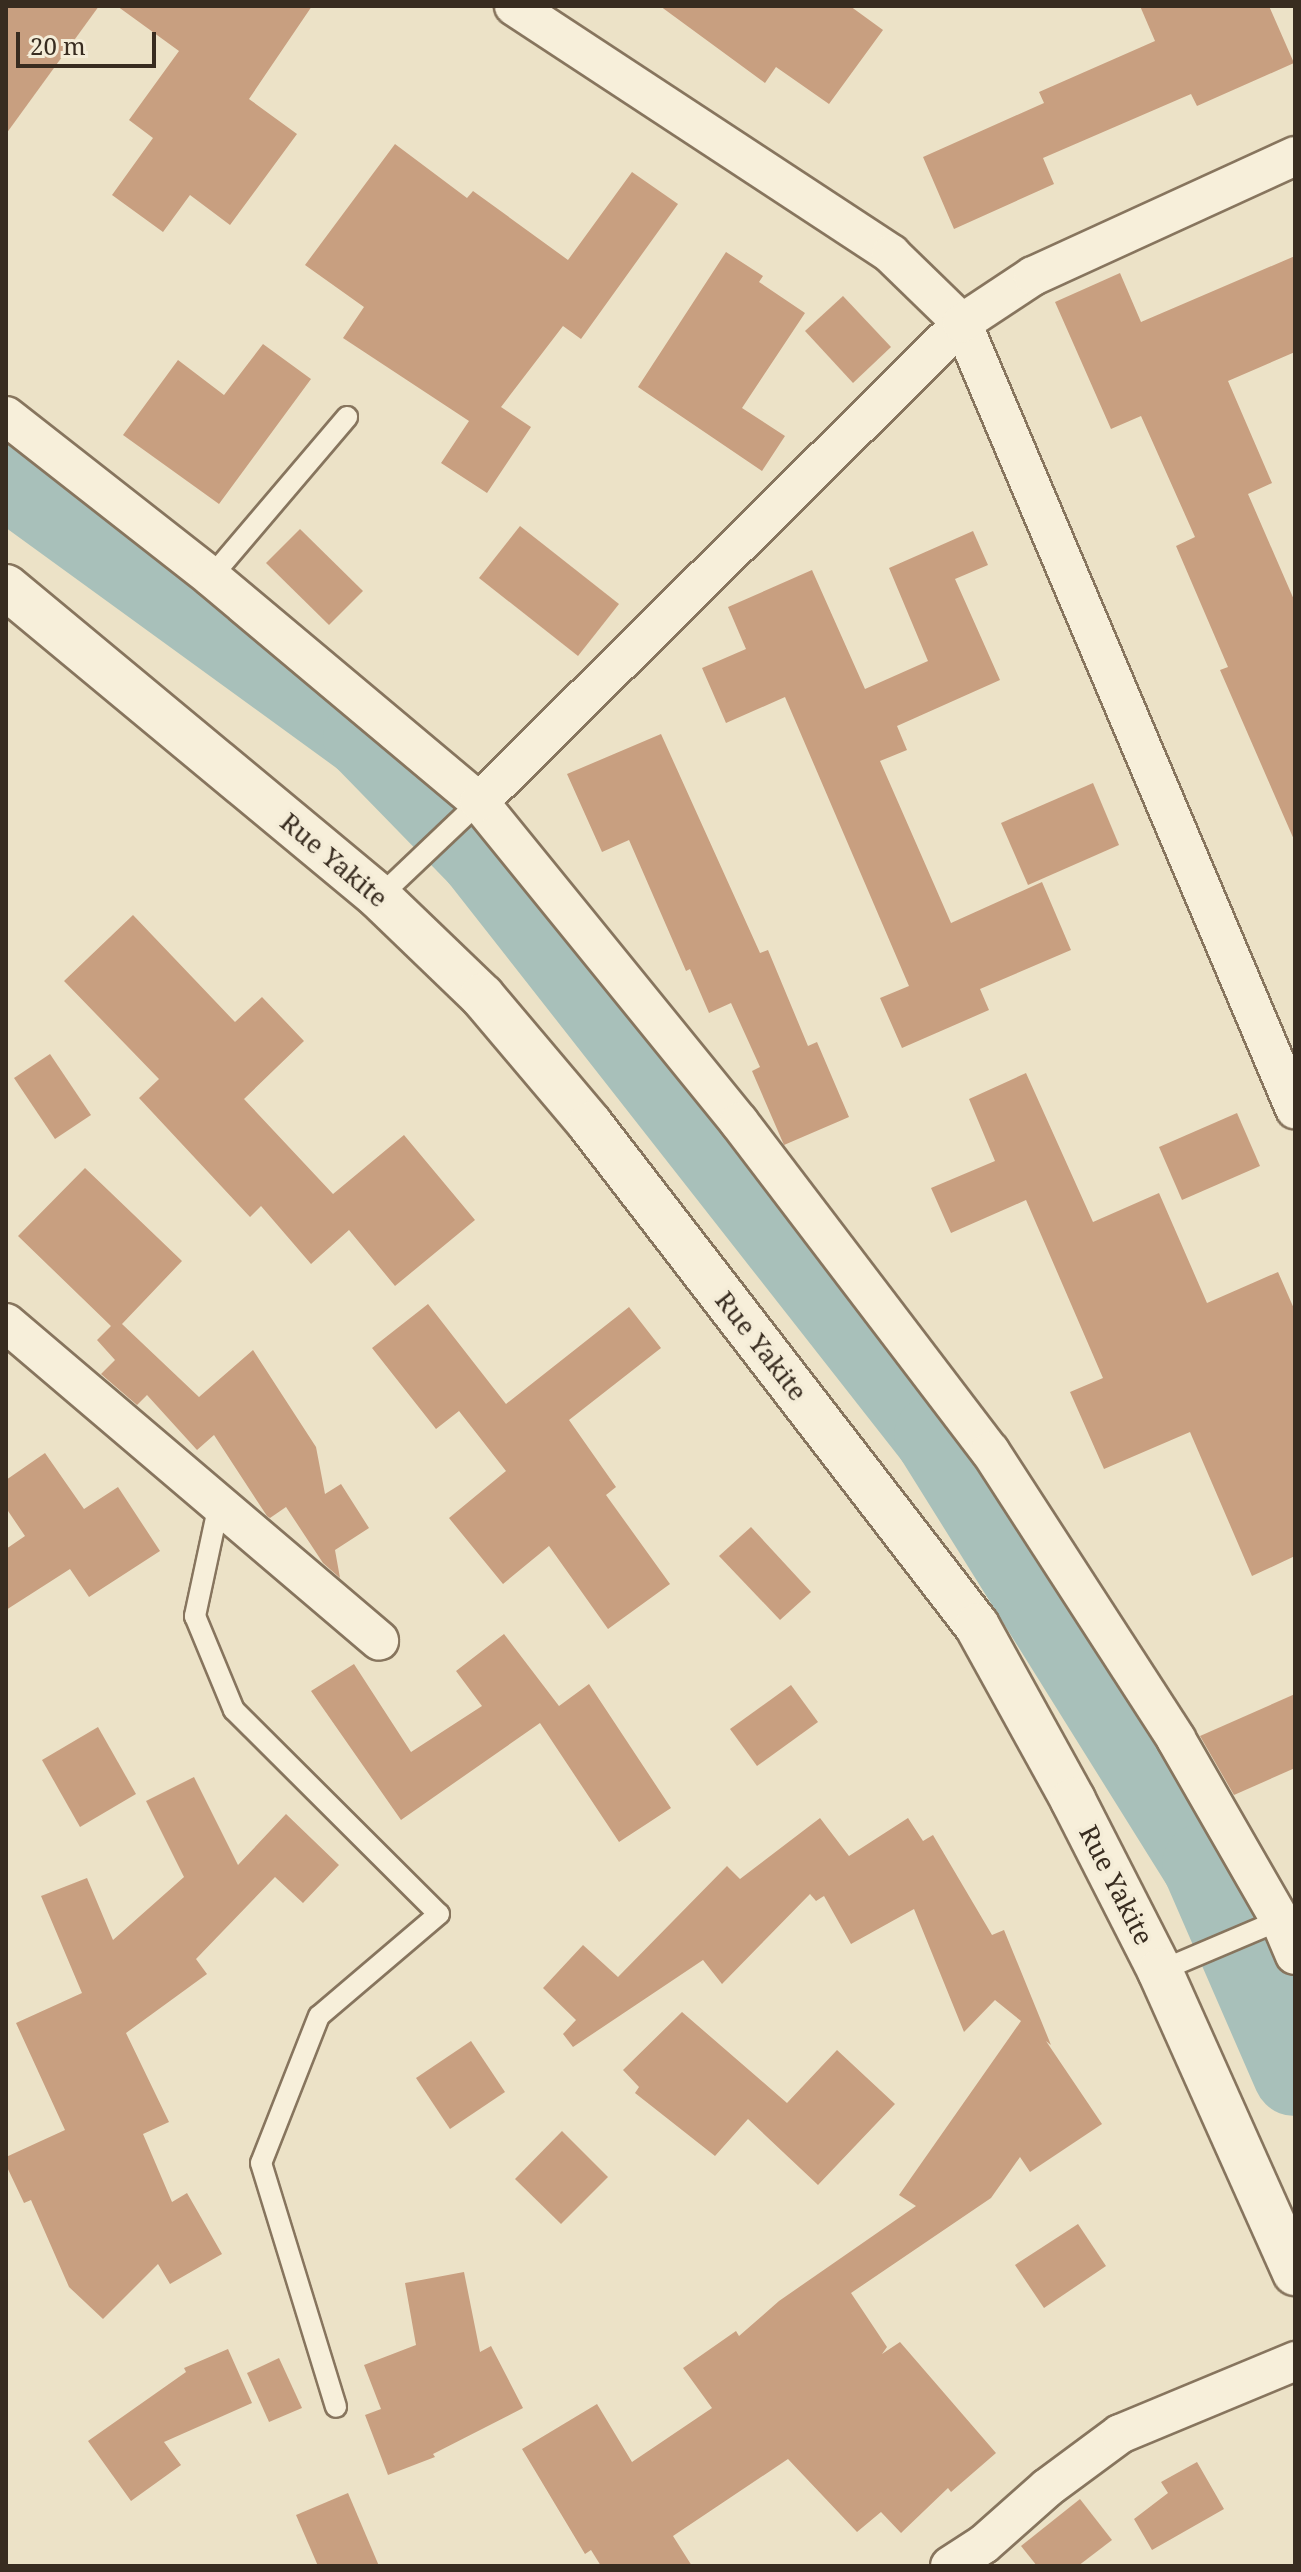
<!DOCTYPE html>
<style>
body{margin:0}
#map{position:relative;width:1301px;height:2572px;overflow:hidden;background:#ece2c7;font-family:"Noto Serif",serif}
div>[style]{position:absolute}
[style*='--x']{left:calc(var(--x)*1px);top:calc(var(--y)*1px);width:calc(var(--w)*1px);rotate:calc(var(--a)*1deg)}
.river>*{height:84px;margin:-42px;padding:0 42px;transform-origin:42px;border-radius:42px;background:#a8c0ba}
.building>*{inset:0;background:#c89f80}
.roads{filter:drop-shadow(2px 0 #87755e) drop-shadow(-2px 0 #87755e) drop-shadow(0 2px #87755e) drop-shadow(0 -2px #87755e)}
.lane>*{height:20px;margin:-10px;padding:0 10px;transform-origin:10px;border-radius:10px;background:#f7efda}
.street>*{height:38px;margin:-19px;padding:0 19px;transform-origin:19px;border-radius:19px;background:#f7efda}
.secondary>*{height:44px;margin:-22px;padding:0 22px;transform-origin:22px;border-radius:22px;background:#f7efda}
span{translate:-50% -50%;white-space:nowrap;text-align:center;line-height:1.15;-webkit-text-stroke:7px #f4ecd7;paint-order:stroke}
.street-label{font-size:26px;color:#382c20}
.frame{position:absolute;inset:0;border:8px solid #382c20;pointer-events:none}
.scale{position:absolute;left:16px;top:32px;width:140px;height:36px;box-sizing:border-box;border:4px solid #382c20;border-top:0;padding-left:10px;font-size:24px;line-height:28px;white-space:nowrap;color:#382c20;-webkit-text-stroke:6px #f4ecd7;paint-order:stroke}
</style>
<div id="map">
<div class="river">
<div style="--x:6;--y:476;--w:444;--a:36"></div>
<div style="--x:365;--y:737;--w:166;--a:45.7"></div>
<div style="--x:481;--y:856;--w:737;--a:51.89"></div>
<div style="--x:936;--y:1436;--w:506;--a:58.01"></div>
<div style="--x:1204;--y:1865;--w:228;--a:66.5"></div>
</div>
<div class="building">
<div style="clip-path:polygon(6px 6px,99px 6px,6px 134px)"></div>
<div style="clip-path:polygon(117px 6px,312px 6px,249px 99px,297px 134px,230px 225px,190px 195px,163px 232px,112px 195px,153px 138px,129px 120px,179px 51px)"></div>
<div style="clip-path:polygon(660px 6px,850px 6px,883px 30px,829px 104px,776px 67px,765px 83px)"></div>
<div style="clip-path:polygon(1140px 6px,1269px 6px,1294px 63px,1197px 106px,1191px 94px,1043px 158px,1054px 184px,954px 229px,923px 157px,1044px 103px,1039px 92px,1155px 41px)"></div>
<div style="clip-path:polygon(395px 144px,467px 198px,473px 191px,568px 260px,632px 172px,678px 204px,581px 339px,563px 326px,501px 407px,531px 427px,487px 493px,441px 463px,469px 421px,343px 338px,364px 307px,305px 265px)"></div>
<div style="clip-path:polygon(726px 252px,763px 276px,759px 282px,805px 313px,742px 408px,785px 436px,762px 471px,638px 387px)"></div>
<div style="clip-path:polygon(1295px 256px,1295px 352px,1228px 381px,1272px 483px,1248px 494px,1295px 602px,1295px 842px,1220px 670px,1228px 667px,1176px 546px,1195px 537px,1141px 416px,1111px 429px,1055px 302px,1120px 273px,1141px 322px)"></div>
<div style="clip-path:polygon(843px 296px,891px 347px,853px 383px,805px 331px)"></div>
<div style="clip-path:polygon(263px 344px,311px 379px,219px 504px,123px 435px,178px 360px,224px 395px)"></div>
<div style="clip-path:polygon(520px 526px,619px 604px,578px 656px,479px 578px)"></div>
<div style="clip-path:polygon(300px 529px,363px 591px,329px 625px,266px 563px)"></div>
<div style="clip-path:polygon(973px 531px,988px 565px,955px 579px,1000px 680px,897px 726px,907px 750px,880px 761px,951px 923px,1042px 882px,1071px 950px,980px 989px,989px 1010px,902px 1048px,880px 998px,909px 986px,785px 697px,726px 723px,702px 668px,746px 649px,728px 607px,812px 570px,865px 689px,928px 661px,889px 568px)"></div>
<div style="clip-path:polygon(661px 734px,760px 953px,768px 950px,808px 1046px,817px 1042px,849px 1117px,784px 1145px,752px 1071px,760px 1067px,731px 1003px,709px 1013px,690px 969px,686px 971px,629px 840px,602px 852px,567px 774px)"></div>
<div style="clip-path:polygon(1093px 783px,1119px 845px,1028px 885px,1001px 823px)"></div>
<div style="clip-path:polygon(133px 915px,235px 1022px,262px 997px,304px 1041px,244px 1099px,333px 1194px,404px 1135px,475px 1220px,395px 1286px,349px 1230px,311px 1264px,261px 1206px,250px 1217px,139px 1098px,159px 1079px,64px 981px)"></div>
<div style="clip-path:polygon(50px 1054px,91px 1115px,55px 1139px,14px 1078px)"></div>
<div style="clip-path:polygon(1026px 1073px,1093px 1222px,1159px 1193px,1207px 1303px,1278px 1272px,1295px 1311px,1295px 1556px,1252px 1576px,1190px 1432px,1104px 1469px,1070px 1392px,1103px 1378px,1026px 1200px,951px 1233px,931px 1188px,995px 1161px,969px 1099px)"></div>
<div style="clip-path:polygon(1237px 1113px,1260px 1166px,1182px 1200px,1159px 1147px)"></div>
<div style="clip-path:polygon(85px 1168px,182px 1261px,122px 1324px,199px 1397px,253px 1350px,316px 1447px,325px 1494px,341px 1484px,369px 1528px,335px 1550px,340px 1578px,323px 1563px,286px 1507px,270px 1518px,267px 1516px,214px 1435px,197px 1450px,147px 1395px,137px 1405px,101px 1374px,115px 1360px,97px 1340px,111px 1326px,18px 1236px)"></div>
<div style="clip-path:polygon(428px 1304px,506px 1404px,629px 1307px,661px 1348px,569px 1420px,616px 1487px,606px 1495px,670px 1584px,608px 1629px,549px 1546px,503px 1584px,449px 1518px,506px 1471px,459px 1411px,436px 1429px,372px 1348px)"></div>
<div style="clip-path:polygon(45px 1453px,84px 1509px,118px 1487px,160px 1551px,89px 1597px,70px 1569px,6px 1610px,6px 1549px,25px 1536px,6px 1508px,6px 1480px)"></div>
<div style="clip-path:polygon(751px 1527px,811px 1592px,780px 1620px,719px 1556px)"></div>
<div style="clip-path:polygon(504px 1634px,559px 1706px,589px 1684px,671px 1808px,619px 1842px,540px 1723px,401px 1820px,311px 1691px,354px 1664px,411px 1752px,482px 1706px,456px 1671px)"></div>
<div style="clip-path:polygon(791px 1685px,818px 1722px,757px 1766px,730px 1729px)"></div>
<div style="clip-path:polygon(1295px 1694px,1295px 1768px,1234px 1795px,1200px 1736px)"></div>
<div style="clip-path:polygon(98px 1727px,136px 1794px,80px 1827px,42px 1760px)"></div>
<div style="clip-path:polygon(194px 1777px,238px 1865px,286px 1814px,339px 1865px,303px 1903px,275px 1877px,196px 1959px,207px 1974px,126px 2033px,169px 2122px,143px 2134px,172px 2202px,187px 2193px,222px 2254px,170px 2284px,158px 2264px,103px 2319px,69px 2287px,31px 2200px,24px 2203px,6px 2165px,6px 2157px,65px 2130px,16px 2023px,82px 1993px,41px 1896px,87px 1878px,113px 1940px,184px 1877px,146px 1801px)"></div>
<div style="clip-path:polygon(820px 1818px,849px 1856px,908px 1818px,923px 1841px,933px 1835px,992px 1935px,1004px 1930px,1051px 2045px,1046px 2041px,1102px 2124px,1030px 2172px,1020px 2157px,991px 2198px,851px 2293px,887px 2347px,882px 2354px,900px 2342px,996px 2453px,951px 2492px,948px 2488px,901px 2533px,881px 2512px,857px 2532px,788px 2459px,673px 2536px,692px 2566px,601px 2566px,591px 2550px,585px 2554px,522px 2449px,597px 2404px,632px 2462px,712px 2408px,683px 2368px,736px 2331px,739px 2336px,779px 2301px,916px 2206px,899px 2195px,1021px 2021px,995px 2000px,964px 2032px,914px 1909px,851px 1944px,824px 1896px,816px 1901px,810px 1894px,722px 1984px,703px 1960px,573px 2047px,563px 2034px,576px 2020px,543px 1988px,583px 1945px,618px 1977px,727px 1866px,740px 1879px)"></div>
<div style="clip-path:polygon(682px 2012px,787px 2103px,837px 2050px,895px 2104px,818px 2185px,748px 2119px,715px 2156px,635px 2093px,639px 2087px,623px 2070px)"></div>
<div style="clip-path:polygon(471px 2041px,505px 2092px,450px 2129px,416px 2078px)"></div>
<div style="clip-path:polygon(562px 2131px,608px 2177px,561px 2224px,515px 2179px)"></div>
<div style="clip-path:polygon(1078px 2224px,1106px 2266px,1044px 2308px,1015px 2265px)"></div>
<div style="clip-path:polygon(464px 2272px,480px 2352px,491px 2346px,523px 2408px,433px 2454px,435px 2457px,388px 2475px,365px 2415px,381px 2409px,364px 2365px,416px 2345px,405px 2283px)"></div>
<div style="clip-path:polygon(228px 2349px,252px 2403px,164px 2442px,181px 2465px,131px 2501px,88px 2441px,186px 2372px,184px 2368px)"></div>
<div style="clip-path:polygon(279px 2358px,302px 2408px,269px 2422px,247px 2373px)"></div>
<div style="clip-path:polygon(1197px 2462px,1224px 2509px,1152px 2550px,1134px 2519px,1168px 2493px,1161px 2482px)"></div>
<div style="clip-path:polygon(348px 2493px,379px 2566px,318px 2566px,296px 2515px)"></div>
<div style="clip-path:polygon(1080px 2499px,1112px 2540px,1078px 2566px,1037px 2566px,1021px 2546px)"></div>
</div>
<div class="roads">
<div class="lane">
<div style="--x:211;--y:577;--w:210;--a:-49.6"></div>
<div style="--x:379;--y:897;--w:138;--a:-43.5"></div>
<div style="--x:219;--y:1504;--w:115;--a:102.1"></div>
<div style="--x:195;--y:1616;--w:102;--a:67.5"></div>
<div style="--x:234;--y:1710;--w:289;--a:44.9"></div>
<div style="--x:439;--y:1914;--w:157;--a:139.6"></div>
<div style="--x:319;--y:2016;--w:158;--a:111.5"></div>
<div style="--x:261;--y:2163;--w:255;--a:72.9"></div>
<div style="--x:1160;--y:1971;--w:130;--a:-23"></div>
</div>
<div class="street">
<div style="--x:514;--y:6;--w:451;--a:33.3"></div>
<div style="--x:891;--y:254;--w:99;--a:44.2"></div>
<div style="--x:962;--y:323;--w:854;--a:67.04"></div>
<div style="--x:6;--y:416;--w:261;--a:38.1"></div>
<div style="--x:211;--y:577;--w:350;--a:40"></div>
<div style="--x:479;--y:802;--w:412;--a:50.9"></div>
<div style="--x:739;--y:1122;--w:414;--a:52.7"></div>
<div style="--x:990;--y:1451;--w:343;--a:57.1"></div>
<div style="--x:1176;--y:1739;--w:209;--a:60.1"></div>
<div style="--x:1280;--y:1920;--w:38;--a:67"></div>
<div style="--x:479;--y:802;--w:680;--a:-44.76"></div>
<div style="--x:962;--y:323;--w:85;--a:-33.5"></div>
<div style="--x:1033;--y:276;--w:288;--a:-24.6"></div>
<div style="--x:6;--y:1323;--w:490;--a:40.4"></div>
<div style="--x:950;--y:2566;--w:40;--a:-32.9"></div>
<div style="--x:984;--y:2544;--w:84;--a:-41.6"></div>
<div style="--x:1047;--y:2488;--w:91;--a:-36.5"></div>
<div style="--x:1120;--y:2434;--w:190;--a:-22.6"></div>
</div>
<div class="secondary">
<div style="--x:6;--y:587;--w:485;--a:39.7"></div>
<div style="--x:379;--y:897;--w:143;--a:43.9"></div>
<div style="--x:482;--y:996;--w:167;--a:49.8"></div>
<div style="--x:590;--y:1124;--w:634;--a:52.37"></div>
<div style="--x:977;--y:1626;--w:199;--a:61.1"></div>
<div style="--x:1073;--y:1800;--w:192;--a:63"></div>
<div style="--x:1160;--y:1971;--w:331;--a:65.9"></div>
</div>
</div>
<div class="street-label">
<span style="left:334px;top:860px;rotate:40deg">Rue Yakite</span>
<span style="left:761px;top:1346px;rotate:52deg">Rue Yakite</span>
<span style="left:1116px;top:1885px;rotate:63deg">Rue Yakite</span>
</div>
<div class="frame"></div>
<div class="scale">20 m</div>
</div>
